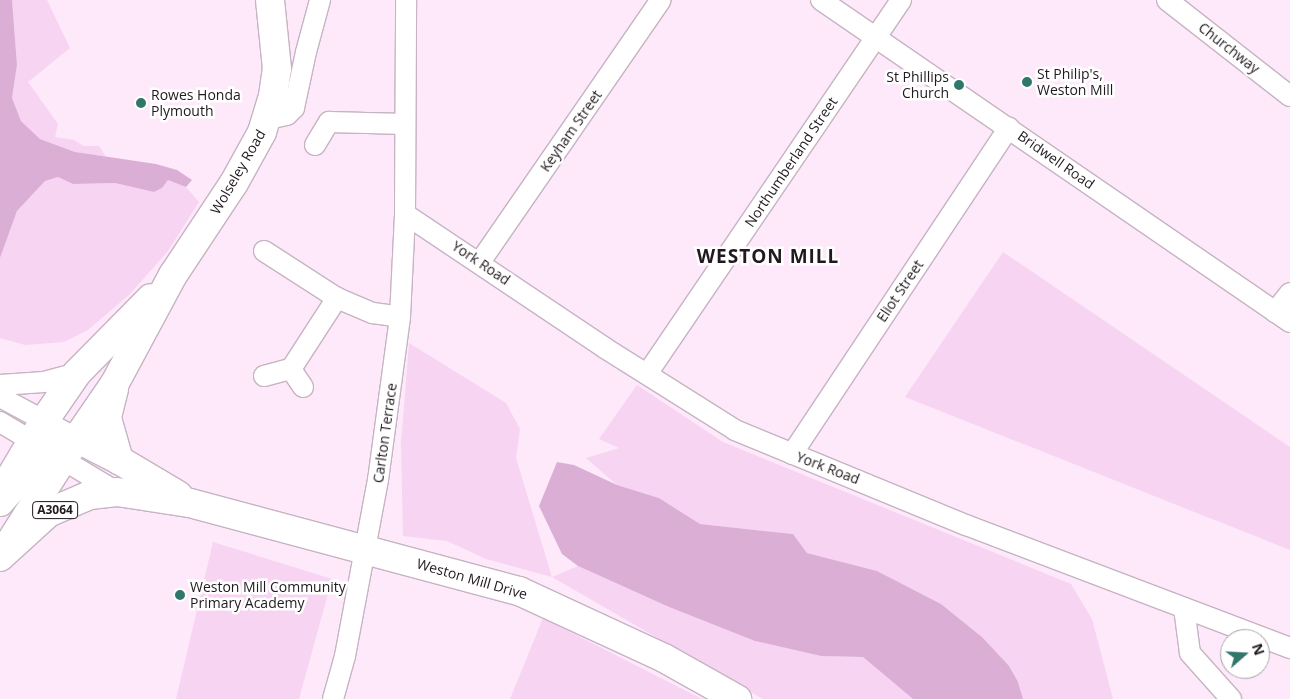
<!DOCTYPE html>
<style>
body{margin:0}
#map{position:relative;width:1290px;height:699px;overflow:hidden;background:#fde9fa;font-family:"Open Sans",sans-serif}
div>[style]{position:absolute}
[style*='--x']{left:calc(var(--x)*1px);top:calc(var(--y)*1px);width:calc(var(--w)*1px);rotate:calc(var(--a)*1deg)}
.green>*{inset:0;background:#f7d4f2}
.water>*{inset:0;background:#dbafd5}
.roads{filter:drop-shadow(1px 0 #c6b3c3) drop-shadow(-1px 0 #c6b3c3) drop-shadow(0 1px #c6b3c3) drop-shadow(0 -1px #c6b3c3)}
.street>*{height:20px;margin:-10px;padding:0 10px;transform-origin:10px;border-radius:10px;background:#fff}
.secondary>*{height:28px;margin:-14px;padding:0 14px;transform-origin:14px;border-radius:14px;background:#fff}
.primary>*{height:28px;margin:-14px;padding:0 14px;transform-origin:14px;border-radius:14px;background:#fff}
.dots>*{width:14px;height:14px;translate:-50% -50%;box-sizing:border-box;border:2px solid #fff;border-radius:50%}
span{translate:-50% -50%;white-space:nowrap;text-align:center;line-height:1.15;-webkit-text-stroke:5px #fff;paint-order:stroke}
.shield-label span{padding:1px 4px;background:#fff;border:1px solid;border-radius:4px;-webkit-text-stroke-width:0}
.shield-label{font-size:12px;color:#20191f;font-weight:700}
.street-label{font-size:14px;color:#20191f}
.poi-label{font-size:14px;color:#20191f}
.left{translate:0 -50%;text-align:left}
.right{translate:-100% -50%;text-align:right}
.district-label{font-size:19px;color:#20191f;font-weight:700;letter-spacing:1px}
.north{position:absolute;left:1220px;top:629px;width:50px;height:50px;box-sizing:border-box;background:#fff;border:1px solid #a6a3a5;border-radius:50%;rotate:71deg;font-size:14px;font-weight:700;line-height:20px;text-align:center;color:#20191f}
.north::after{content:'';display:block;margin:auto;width:18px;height:22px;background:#31766a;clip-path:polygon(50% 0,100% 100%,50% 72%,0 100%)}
</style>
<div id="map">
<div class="green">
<div style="clip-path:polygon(12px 0,47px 0,70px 48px,28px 82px,58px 124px,55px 137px,74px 140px,84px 146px,99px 146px,106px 157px,75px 152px,40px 139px,21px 121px,12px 98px,17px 65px)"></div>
<div style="clip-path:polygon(58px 177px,73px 184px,115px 183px,154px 192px,162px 188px,168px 180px,186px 187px,199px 202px,168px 251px,130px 294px,88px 330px,64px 342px,25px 345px,0 338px,0 258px,17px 211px,45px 181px)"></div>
<div style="clip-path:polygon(1003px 252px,1290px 447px,1290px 550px,905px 397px)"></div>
<div style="clip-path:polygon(409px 343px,506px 403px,520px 429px,516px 458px,552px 577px,578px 566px,669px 607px,755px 641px,821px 656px,863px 657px,913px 699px,763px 699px,552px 577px,486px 559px,447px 541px,403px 536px,401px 444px)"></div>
<div style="clip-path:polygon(637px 385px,723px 442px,1071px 584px,1092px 619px,1113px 699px,1023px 699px,1018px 682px,982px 637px,941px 604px,877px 571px,807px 553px,793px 534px,700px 524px,659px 498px,617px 485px,586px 458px,619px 448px,599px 439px)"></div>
<div style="clip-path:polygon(213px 542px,332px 579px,299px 699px,176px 699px)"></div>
<div style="clip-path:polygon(543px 618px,694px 695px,703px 699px,510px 699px)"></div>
</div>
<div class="water">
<div style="clip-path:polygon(0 0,12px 0,17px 65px,12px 98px,21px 121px,40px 139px,75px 152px,156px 164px,177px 170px,192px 180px,186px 187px,168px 180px,162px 188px,154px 192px,115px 183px,73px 184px,58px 177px,45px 181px,17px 211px,0 258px)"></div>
<div style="clip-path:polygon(557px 462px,574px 465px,617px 485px,659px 498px,700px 524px,793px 534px,807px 553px,877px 571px,941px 604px,982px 637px,1009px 666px,1018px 682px,1023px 699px,913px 699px,863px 657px,821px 656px,755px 641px,669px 607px,578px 566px,562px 554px,539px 506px)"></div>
</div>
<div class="roads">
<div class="street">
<div style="--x:821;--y:0;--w:569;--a:34.47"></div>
<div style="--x:1167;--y:0;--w:156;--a:38"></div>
<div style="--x:268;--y:119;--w:19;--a:-12"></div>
<div style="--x:287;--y:115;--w:10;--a:-45"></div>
<div style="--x:294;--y:108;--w:57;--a:-77.9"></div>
<div style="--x:306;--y:52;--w:54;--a:-74.9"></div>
<div style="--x:315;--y:145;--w:27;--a:-59"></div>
<div style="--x:329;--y:122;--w:76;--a:1.5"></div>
<div style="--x:405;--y:214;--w:241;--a:33.8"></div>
<div style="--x:605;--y:348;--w:154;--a:32.2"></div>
<div style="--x:735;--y:430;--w:250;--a:22.4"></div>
<div style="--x:966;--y:525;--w:347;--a:20.8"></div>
<div style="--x:264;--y:251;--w:87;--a:32.8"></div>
<div style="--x:337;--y:298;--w:39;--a:23"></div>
<div style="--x:373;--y:313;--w:27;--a:8"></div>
<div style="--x:480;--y:262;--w:318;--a:-55.4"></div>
<div style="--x:1275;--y:312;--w:24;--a:-52"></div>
<div style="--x:647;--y:374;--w:452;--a:-55.8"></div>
<div style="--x:264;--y:376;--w:28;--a:-15"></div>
<div style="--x:0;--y:385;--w:44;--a:-3.9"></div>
<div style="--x:44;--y:382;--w:34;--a:-15"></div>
<div style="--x:303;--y:387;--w:22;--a:-124"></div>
<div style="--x:291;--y:369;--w:85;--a:-57.1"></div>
<div style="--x:0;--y:397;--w:86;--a:28.3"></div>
<div style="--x:0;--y:422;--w:136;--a:30.9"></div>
<div style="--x:792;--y:454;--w:392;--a:-56.4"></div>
<div style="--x:1184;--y:608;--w:45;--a:82.4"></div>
<div style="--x:1190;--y:653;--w:62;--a:48.3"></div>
<div style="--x:333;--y:699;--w:45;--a:-74.4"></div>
<div style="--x:345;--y:656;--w:179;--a:-79.4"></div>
<div style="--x:378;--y:480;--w:164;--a:-82.3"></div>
<div style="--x:400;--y:317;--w:103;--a:-87.2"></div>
<div style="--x:405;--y:214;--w:214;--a:-89.7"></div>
</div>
<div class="secondary">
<div style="--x:114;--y:389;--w:30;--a:104"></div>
<div style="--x:107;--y:418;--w:44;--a:74.1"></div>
<div style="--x:4;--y:488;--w:78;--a:-59.2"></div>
<div style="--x:44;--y:421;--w:58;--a:-55.5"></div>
<div style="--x:77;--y:373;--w:105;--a:-45.4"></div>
<div style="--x:9;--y:544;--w:101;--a:-57.6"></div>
<div style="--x:63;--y:459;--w:92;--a:-55.6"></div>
<div style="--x:115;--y:383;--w:123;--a:-61.8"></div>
<div style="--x:173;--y:275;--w:110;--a:-56.5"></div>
<div style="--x:234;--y:183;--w:58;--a:-61.2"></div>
<div style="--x:262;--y:132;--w:38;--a:-73"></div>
<div style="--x:273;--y:96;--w:27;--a:-82"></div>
<div style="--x:277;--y:69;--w:69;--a:-95.8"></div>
</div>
<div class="primary">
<div style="--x:0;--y:502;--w:38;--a:-49"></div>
<div style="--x:25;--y:473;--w:33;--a:-44"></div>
<div style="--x:49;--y:450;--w:30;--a:-24"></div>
<div style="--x:76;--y:438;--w:48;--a:27.1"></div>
<div style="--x:119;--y:460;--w:69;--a:30.7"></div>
<div style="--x:0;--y:557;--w:65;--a:-42.5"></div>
<div style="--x:48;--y:513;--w:46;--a:-23.2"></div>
<div style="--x:90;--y:495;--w:27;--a:-6"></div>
<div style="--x:117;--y:492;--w:74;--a:8.6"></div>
<div style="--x:190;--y:503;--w:341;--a:15"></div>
<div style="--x:519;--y:591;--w:160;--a:24.8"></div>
<div style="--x:664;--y:658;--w:84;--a:29.3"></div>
</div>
</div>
<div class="dots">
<div style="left:1027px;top:82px;background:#31766a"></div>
<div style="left:959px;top:85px;background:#31766a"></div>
<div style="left:141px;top:103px;background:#31766a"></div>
<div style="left:180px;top:595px;background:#31766a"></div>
</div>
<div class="shield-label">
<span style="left:55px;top:510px">A3064</span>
</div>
<div class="street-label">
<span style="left:1229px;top:48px;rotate:38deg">Churchway</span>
<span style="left:571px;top:131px;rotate:-55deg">Keyham Street</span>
<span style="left:1056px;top:160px;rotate:35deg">Bridwell Road</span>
<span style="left:791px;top:162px;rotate:-56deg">Northumberland Street</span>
<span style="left:238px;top:172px;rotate:-60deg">Wolseley Road</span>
<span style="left:481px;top:263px;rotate:34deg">York Road</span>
<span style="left:900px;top:291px;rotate:-56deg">Eliot Street</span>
<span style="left:385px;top:433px;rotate:-82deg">Carlton Terrace</span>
<span style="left:828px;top:468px;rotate:21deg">York Road</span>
<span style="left:472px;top:579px;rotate:16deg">Weston Mill Drive</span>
</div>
<div class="poi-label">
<span class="left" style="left:1037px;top:82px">St Philip's,<br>Weston Mill</span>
<span class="right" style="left:949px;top:85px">St Phillips<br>Church</span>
<span class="left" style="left:151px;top:103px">Rowes Honda<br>Plymouth</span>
<span class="left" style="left:190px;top:595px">Weston Mill Community<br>Primary Academy</span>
</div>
<div class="district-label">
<span style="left:768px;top:257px">WESTON MILL</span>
</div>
<div class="north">N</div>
</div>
